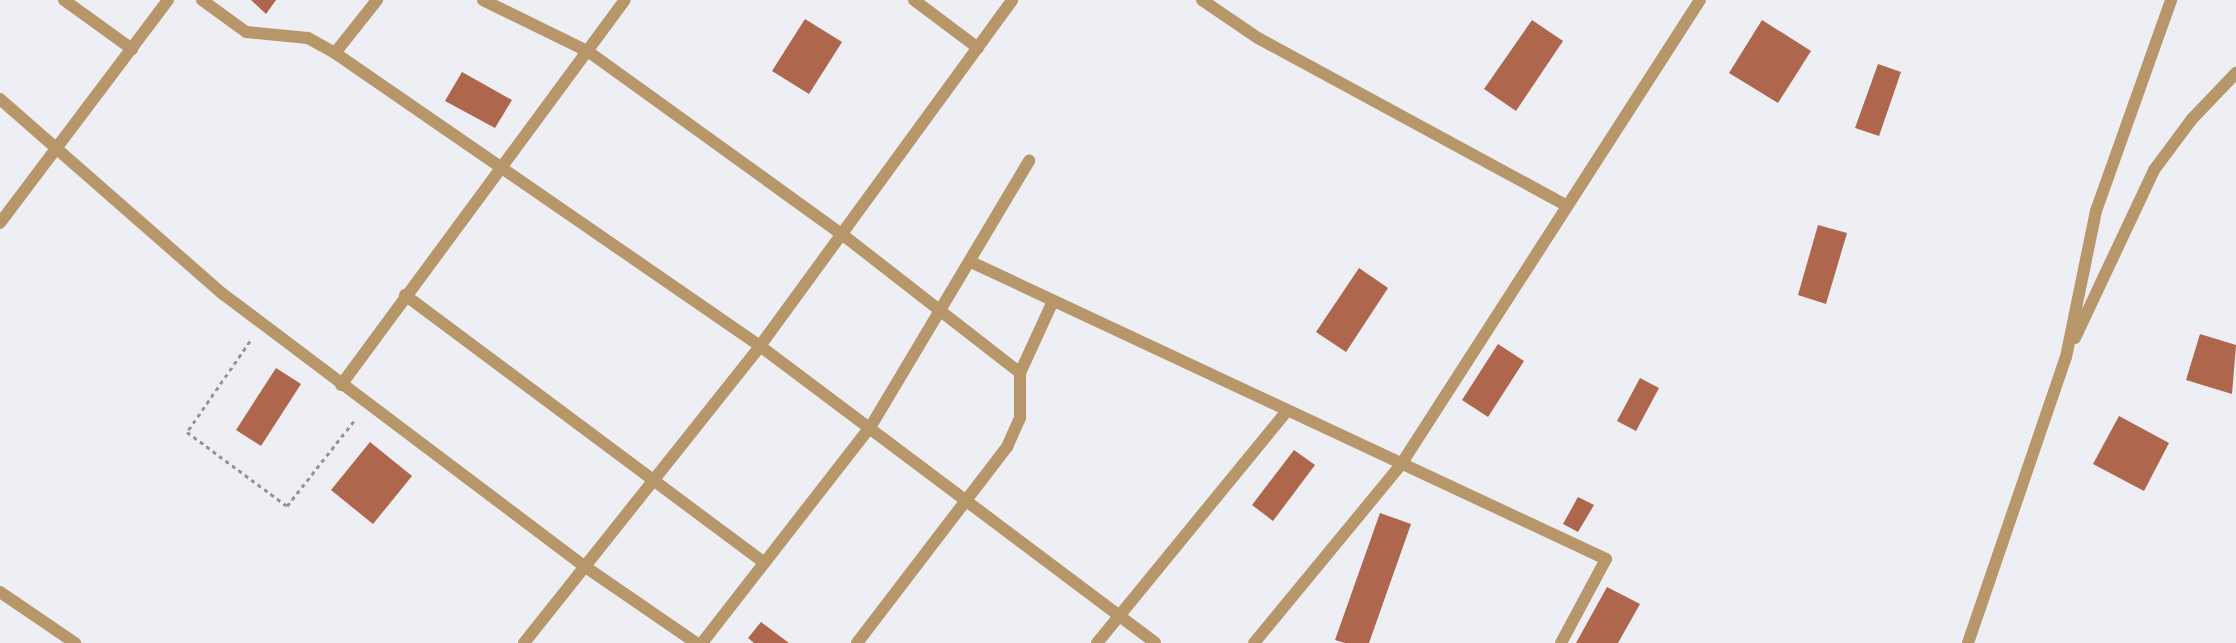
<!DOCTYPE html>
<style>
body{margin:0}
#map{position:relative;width:2236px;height:643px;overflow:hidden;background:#edeff5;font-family:Rubik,sans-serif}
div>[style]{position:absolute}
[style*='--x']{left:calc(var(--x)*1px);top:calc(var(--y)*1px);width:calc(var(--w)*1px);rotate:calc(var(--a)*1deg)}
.building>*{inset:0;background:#ae664c}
.path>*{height:3px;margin-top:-1.5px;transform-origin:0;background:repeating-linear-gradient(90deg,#929498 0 4px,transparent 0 8px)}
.minor>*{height:12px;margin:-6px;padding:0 6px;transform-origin:6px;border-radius:6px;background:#b79669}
span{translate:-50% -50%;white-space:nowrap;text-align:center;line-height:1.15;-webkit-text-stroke:4.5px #fff;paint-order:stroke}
</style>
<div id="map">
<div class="building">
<div style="clip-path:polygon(251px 0,276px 0,266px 14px)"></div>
<div style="clip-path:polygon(805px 19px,842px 42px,809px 94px,772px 71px)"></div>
<div style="clip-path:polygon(1532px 20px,1563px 41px,1516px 111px,1484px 89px)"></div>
<div style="clip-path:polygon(1762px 20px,1811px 51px,1778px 103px,1729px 73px)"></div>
<div style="clip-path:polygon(1878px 64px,1901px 72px,1879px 136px,1855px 128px)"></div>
<div style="clip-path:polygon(462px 72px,512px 100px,495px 128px,445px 101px)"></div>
<div style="clip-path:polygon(1818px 225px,1847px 233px,1826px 304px,1798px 295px)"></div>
<div style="clip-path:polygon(1359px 268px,1388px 288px,1346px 352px,1316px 332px)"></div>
<div style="clip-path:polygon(2200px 334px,2236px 345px,2232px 394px,2186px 380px)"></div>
<div style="clip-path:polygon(1498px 344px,1524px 361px,1488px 417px,1462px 400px)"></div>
<div style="clip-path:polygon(276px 368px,301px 384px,261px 446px,236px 430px)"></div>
<div style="clip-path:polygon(1640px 378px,1659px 388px,1636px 431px,1617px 421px)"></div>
<div style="clip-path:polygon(2119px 416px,2169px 443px,2144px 491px,2093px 464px)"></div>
<div style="clip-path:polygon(370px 442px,412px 476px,373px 524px,331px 490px)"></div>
<div style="clip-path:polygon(1294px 450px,1315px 465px,1273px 521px,1252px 505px)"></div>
<div style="clip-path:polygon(1578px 497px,1594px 505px,1578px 532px,1563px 524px)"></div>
<div style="clip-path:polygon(1380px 513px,1411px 524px,1369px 643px,1345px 643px,1335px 640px)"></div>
<div style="clip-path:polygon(1607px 587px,1640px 604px,1618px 643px,1576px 643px)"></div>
<div style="clip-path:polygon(761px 622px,789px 643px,754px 643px,748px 638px)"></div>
</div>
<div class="path">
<div style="--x:250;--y:341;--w:111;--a:124.7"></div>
<div style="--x:187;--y:432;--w:124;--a:36.5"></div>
<div style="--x:287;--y:506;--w:108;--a:-51.8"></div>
</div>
<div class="minor">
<div style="--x:64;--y:0;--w:84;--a:35.8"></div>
<div style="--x:202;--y:0;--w:54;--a:36"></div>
<div style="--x:246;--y:32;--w:62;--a:5.5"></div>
<div style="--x:308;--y:38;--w:31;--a:29"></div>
<div style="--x:335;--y:53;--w:516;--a:34.58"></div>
<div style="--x:760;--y:346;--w:494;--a:36.9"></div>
<div style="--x:483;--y:0;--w:118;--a:26.1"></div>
<div style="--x:589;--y:52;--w:313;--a:35.8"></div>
<div style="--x:843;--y:235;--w:224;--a:37.9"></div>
<div style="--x:914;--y:0;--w:80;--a:36.9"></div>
<div style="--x:1202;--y:0;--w:68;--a:34.2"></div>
<div style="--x:1258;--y:38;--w:352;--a:28.5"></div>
<div style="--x:335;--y:53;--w:68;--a:-51.6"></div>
<div style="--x:0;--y:99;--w:296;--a:41.2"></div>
<div style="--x:223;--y:294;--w:456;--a:37"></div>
<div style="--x:587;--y:568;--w:132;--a:34.5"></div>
<div style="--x:0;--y:223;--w:279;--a:-53"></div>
<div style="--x:971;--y:262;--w:701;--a:25.07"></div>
<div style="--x:1606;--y:559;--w:95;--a:118.2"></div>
<div style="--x:405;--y:295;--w:448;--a:36.7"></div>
<div style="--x:2075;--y:338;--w:186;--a:-64.8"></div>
<div style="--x:2154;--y:170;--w:64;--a:-53.3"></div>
<div style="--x:2192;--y:119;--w:64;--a:-46.3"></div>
<div style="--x:341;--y:385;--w:478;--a:-53.6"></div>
<div style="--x:0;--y:592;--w:91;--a:34.2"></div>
<div style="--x:524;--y:643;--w:379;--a:-51.5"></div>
<div style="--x:760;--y:346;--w:428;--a:-53.9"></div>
<div style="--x:702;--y:643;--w:275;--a:-52.1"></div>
<div style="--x:871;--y:426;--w:309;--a:-59.2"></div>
<div style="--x:857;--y:643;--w:247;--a:-52.6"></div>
<div style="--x:1007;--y:447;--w:32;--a:-66"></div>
<div style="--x:1020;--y:418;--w:45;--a:-90"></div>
<div style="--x:1020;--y:373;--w:79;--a:-65.4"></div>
<div style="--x:1097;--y:643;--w:298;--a:-50.7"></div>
<div style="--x:1254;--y:643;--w:229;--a:-50.5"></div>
<div style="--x:1400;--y:466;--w:554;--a:-57.23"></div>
<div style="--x:1968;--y:643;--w:302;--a:-71.1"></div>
<div style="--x:2066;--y:357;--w:149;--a:-78.4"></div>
<div style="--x:2096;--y:211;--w:224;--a:-70.4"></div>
</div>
</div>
